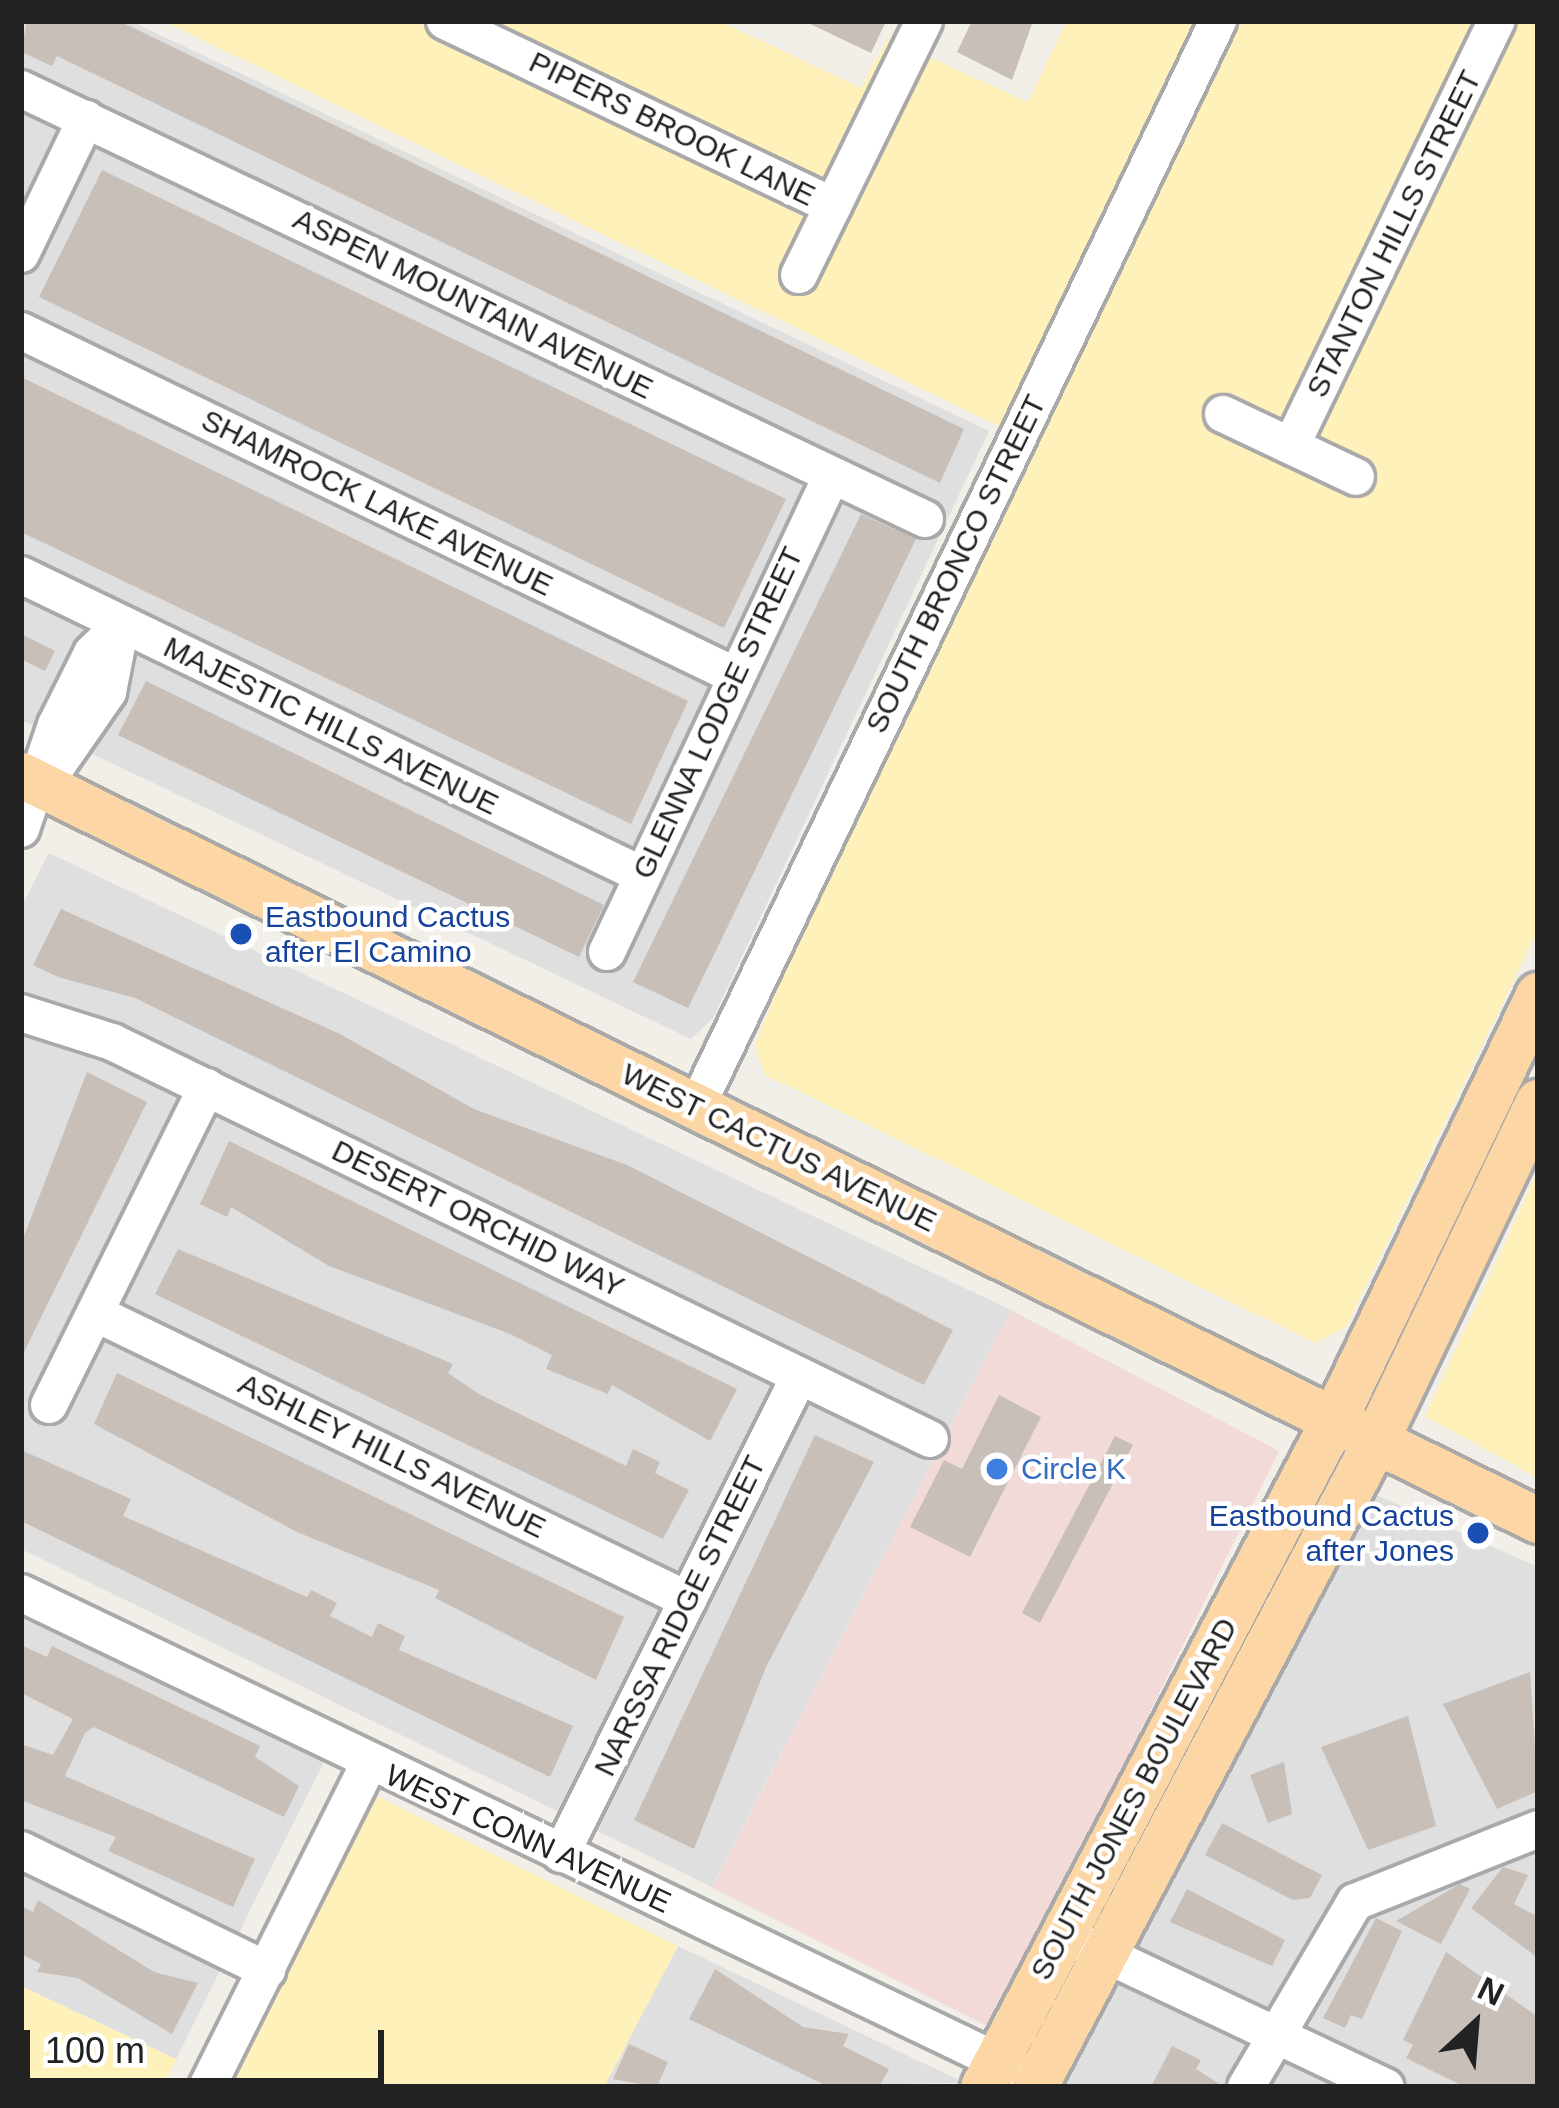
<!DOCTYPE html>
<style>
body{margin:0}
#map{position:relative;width:1559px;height:2108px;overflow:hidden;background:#f2efe9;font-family:Helvetica,sans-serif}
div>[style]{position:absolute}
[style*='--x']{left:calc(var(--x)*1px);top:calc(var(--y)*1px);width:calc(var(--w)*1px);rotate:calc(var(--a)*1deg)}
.residential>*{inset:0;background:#e0dfdf}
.commercial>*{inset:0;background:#f2dad9}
.sand>*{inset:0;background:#fff1ba}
.building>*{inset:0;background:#c7bfb8}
.roads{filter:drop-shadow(3px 0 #a9a9a9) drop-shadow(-3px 0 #a9a9a9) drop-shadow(0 3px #a9a9a9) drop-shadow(0 -3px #a9a9a9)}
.minor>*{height:36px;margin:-18px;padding:0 18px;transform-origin:18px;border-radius:18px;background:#fff}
.major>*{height:45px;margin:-22.5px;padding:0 22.5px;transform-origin:22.5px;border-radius:22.5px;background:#fcd6a4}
.dots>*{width:33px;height:33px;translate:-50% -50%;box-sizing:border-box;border:6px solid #fff;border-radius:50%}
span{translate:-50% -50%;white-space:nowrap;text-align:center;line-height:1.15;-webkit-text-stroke:9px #fff;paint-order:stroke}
.street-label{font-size:30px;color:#222}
.transit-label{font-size:30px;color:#164399}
.left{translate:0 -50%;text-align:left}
.right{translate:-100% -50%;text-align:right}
.shop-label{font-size:30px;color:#366cbe}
.frame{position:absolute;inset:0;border:24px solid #222;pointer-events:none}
.north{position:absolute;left:1415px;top:1964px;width:120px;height:120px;-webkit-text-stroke:9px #fff;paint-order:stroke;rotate:26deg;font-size:33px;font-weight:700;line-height:48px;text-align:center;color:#222}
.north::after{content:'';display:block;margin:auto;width:42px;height:54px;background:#222;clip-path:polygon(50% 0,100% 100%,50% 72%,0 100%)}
.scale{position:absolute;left:24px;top:2030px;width:360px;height:54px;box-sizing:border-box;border:6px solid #222;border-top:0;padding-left:15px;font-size:36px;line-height:42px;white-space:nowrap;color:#222;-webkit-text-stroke:9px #fff;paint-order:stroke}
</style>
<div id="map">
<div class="residential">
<div style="clip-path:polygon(21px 21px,131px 21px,989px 431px,713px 1018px,691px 1039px,21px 720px)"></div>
<div style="clip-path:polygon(49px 853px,1011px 1310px,712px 1887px,21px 1549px,21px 907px)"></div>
<div style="clip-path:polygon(1374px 1494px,1538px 1567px,1538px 2087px,1054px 2087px)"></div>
<div style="clip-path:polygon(21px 1618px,326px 1758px,176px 2059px,21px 1986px)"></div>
<div style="clip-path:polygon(678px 1946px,965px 2083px,604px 2087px)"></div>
</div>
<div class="commercial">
<div style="clip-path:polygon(1011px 1310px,1279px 1451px,993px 2029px,712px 1888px)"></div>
</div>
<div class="sand">
<div style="clip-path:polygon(163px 21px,720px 21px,861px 88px,888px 38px,1028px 102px,1067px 21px,1538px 21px,1538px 930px,1346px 1327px,1315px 1343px,765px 1075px,755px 1045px,820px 883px,1021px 480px,1003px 428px)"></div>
<div style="clip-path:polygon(1538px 1171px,1538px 1478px,1425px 1416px)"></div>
<div style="clip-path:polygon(375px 1795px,678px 1946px,604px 2087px,231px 2081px)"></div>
<div style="clip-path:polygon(21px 1986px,176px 2059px,162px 2087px,21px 2087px)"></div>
</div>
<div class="building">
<div style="clip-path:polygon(27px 21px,119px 21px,964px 429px,940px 483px,57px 56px,52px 66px,21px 52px)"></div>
<div style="clip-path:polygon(804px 21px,886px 21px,871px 53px)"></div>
<div style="clip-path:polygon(972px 21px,1033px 21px,1012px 80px,957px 52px)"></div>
<div style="clip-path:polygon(102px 170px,786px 499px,724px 628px,39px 297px)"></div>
<div style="clip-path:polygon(21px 377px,688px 701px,631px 824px,21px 532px)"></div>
<div style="clip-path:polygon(861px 514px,916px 539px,688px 1008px,633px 982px)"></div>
<div style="clip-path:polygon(21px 634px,55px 651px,45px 671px,21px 659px)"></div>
<div style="clip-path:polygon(146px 681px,604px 905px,579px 957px,118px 735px)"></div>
<div style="clip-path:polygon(61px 909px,340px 1034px,474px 1109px,627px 1165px,953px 1330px,924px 1385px,135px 998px,58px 977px,33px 965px)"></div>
<div style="clip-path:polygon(87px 1072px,147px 1102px,21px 1358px,21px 1244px)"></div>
<div style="clip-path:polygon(229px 1141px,737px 1389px,710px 1441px,612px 1385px,608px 1394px,546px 1369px,552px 1355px,510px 1334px,329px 1266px,231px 1207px,227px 1217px,200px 1204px)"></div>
<div style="clip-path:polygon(178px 1249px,453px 1364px,448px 1373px,479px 1394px,626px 1466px,633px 1449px,660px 1462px,655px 1473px,689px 1490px,663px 1539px,155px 1294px)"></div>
<div style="clip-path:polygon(117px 1373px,624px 1617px,596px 1680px,435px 1598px,439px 1590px,297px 1532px,94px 1424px)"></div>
<div style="clip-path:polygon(999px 1395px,1041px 1417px,970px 1557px,910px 1527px,944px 1460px,962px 1469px)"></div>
<div style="clip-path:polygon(815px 1435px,874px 1462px,766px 1667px,694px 1849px,634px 1820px)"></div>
<div style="clip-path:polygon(1115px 1436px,1133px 1445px,1040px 1623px,1022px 1613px)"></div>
<div style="clip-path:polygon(21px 1450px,131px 1499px,123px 1516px,307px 1597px,311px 1590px,337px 1603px,330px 1616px,372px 1637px,378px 1623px,405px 1636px,399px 1650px,573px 1726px,550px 1777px,21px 1521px)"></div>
<div style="clip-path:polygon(21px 1645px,47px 1657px,52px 1646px,260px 1746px,255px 1757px,299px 1786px,284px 1817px,94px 1727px,85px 1733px,65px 1776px,255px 1859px,233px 1907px,108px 1851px,116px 1837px,21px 1800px,21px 1744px,53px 1755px,73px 1719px,21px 1693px)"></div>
<div style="clip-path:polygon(1530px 1672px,1538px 1791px,1497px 1809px,1443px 1704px)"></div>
<div style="clip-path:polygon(1408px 1716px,1436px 1826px,1368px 1850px,1321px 1747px)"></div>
<div style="clip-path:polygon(1284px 1762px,1292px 1814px,1268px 1823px,1250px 1775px)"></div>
<div style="clip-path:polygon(1222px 1823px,1322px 1875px,1310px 1898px,1293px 1900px,1205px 1855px)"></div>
<div style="clip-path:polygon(1503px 1867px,1528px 1875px,1514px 1904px,1538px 1917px,1538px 1958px,1471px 1908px)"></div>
<div style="clip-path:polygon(1460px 1884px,1470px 1889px,1441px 1944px,1396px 1921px)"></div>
<div style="clip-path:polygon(1187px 1889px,1285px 1940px,1272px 1966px,1170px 1922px)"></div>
<div style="clip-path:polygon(38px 1900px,154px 1972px,198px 1983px,172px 2034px,78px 1978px,37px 1972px,41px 1964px,21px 1954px,21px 1906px,33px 1912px)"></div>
<div style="clip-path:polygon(1376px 1918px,1402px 1931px,1362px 2019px,1351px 2015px,1345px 2028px,1323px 2018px)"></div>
<div style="clip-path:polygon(1446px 1952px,1538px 2017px,1538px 2087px,1465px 2087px,1406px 2058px,1413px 2045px,1403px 2040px)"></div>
<div style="clip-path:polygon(715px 1969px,803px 2027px,849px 2034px,843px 2046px,889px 2069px,879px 2087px,829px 2087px,689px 2019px)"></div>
<div style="clip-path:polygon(629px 2044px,668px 2062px,657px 2087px,613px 2079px)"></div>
<div style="clip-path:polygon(1172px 2046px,1201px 2060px,1196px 2069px,1224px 2087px,1151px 2087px)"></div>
</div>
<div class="roads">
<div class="minor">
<div style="--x:445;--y:21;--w:430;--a:25.5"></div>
<div style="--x:21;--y:89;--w:1001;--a:25.44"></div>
<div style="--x:21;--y:254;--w:150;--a:-64.3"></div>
<div style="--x:799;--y:275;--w:283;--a:-63.8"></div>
<div style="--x:21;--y:331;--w:792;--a:25.76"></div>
<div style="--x:1223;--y:414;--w:147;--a:25.3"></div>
<div style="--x:1291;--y:446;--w:472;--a:-64.2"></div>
<div style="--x:21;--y:575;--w:690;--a:25.78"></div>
<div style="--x:45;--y:783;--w:111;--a:-55.3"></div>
<div style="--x:108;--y:692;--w:68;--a:-79"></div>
<div style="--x:21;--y:829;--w:110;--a:-71.4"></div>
<div style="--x:56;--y:725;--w:80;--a:-63.4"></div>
<div style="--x:92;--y:653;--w:40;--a:-44"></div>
<div style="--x:607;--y:952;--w:527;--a:-64.75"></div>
<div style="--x:21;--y:1013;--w:96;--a:17.7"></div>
<div style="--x:112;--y:1042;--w:909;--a:25.89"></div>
<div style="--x:696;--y:1108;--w:1206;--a:-64.35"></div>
<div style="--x:95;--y:1313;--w:659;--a:25.83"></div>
<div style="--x:49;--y:1405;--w:355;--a:-63.6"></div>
<div style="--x:21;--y:1593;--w:1106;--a:25.61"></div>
<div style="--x:21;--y:1850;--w:274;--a:26"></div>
<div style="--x:561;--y:1854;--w:533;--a:-63.48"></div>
<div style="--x:1081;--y:1943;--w:337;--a:25.3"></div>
<div style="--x:207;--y:2087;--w:361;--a:-63.4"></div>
<div style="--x:1246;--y:2087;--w:215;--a:-59.5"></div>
<div style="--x:1355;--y:1902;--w:197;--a:-21.7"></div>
</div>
<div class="major">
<div style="--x:21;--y:775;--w:1690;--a:26.16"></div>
<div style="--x:983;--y:2087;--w:755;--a:-62.28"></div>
<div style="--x:1334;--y:1419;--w:471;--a:-64.3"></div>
<div style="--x:1034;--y:2087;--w:732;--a:-62.14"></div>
<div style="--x:1376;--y:1440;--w:375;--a:-64.4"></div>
</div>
</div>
<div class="dots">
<div style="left:241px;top:934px;background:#1a4fb4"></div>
<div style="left:997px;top:1469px;background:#3f7fe0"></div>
<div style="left:1478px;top:1533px;background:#1a4fb4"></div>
</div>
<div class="street-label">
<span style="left:672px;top:129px;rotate:26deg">PIPERS BROOK LANE</span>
<span style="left:1394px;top:234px;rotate:-64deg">STANTON HILLS STREET</span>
<span style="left:473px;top:304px;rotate:26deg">ASPEN MOUNTAIN AVENUE</span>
<span style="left:377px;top:503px;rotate:26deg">SHAMROCK LAKE AVENUE</span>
<span style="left:956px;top:564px;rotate:-64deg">SOUTH BRONCO STREET</span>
<span style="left:718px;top:713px;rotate:-65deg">GLENNA LODGE STREET</span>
<span style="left:331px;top:726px;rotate:26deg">MAJESTIC HILLS AVENUE</span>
<span style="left:779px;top:1148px;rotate:26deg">WEST CACTUS AVENUE</span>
<span style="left:478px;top:1219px;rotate:26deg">DESERT ORCHID WAY</span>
<span style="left:392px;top:1456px;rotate:26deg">ASHLEY HILLS AVENUE</span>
<span style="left:680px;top:1616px;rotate:-64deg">NARSSA RIDGE STREET</span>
<span style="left:1134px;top:1799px;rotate:-62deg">SOUTH JONES BOULEVARD</span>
<span style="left:528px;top:1839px;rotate:25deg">WEST CONN AVENUE</span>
</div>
<div class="transit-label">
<span class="left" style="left:265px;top:934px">Eastbound Cactus<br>after El Camino</span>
<span class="right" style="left:1454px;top:1533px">Eastbound Cactus<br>after Jones</span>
</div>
<div class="shop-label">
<span class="left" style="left:1021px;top:1469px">Circle K</span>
</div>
<div class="frame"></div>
<div class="north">N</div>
<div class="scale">100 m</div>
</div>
